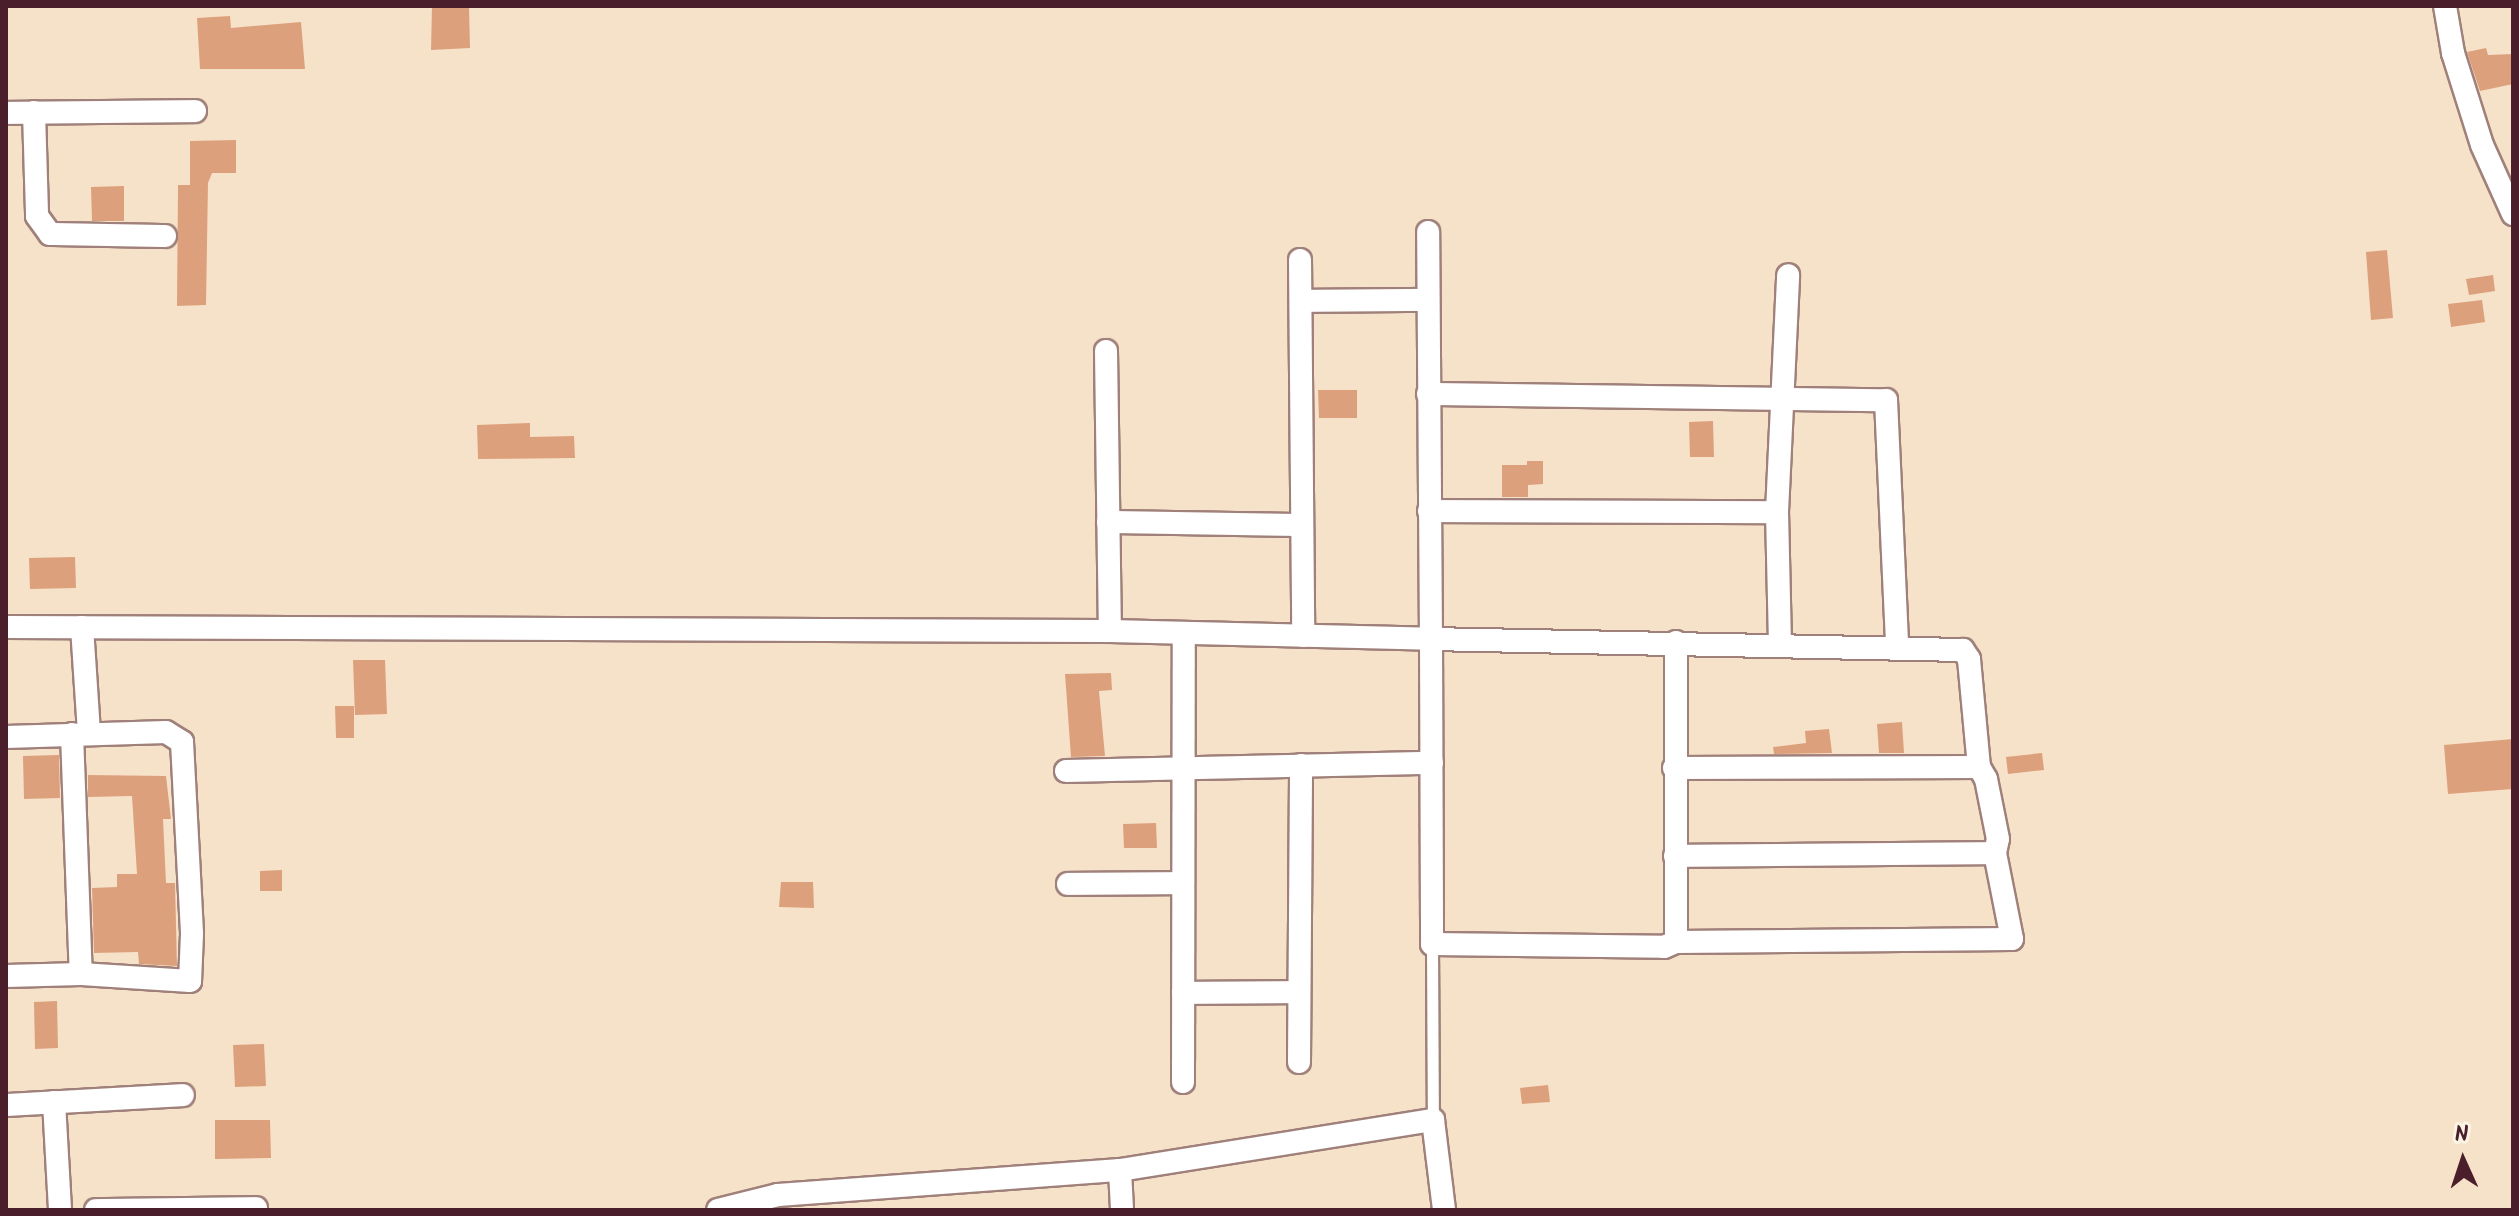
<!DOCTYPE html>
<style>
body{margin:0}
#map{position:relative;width:2519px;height:1216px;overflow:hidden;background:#f6e2c9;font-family:Kalam,sans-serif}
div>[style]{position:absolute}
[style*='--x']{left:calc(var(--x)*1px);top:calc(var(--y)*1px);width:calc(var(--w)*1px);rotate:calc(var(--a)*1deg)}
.building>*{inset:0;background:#dda07c}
.roads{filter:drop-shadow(2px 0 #a0807a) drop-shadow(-2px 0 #a0807a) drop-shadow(0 2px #a0807a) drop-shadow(0 -2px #a0807a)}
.lane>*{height:11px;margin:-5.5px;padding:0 5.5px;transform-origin:5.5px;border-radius:5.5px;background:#fff}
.street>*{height:22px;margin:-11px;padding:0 11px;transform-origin:11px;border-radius:11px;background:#fff}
span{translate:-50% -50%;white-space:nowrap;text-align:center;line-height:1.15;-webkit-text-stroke:7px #fcf5e5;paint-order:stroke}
.frame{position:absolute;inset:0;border:8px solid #4a1f2b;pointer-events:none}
.north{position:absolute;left:2423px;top:1120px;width:80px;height:80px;-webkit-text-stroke:6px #fcf5e5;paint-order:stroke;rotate:357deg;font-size:22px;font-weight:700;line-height:32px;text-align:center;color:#4a1f2b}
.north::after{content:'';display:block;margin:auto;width:28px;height:36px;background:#4a1f2b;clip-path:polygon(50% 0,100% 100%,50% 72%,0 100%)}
</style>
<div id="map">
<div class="building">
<div style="clip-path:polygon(432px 6px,469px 6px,470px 48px,431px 50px)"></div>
<div style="clip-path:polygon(230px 16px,231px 28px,301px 22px,305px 69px,200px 69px,197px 18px)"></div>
<div style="clip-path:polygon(2486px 48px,2488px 55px,2513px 54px,2513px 84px,2480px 91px,2467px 52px)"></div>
<div style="clip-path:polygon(236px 140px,236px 173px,212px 173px,208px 183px,206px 305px,177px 306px,178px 185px,190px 185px,190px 141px)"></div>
<div style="clip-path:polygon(124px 186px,124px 221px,92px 221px,91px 187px)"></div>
<div style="clip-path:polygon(2387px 250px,2393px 318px,2371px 320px,2366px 252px)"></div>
<div style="clip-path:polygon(2493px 275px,2495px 291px,2469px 295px,2466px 279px)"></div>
<div style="clip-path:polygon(2482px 300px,2485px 322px,2451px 327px,2448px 304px)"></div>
<div style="clip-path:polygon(1318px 390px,1357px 390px,1357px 418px,1319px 418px)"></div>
<div style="clip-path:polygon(1713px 421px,1714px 457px,1690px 457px,1689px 422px)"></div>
<div style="clip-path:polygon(530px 423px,530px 437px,574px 436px,575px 458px,478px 459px,477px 425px)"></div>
<div style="clip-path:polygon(1527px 461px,1543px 461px,1543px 484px,1528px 485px,1528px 497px,1502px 497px,1502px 465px,1527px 465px)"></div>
<div style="clip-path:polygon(75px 557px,76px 588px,30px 589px,29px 558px)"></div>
<div style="clip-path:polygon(353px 660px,385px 660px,387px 714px,355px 715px)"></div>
<div style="clip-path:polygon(1111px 673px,1112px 690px,1099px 691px,1105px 756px,1071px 757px,1065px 674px)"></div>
<div style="clip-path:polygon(335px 706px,354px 706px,354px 738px,336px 738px)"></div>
<div style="clip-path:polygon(1902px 722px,1904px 753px,1879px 753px,1877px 724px)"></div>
<div style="clip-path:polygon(1829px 729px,1832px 753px,1774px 754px,1773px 747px,1806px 743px,1805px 731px)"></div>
<div style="clip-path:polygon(2513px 739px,2513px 789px,2448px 794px,2444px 745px)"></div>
<div style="clip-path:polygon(2042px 753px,2044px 770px,2008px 774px,2006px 757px)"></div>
<div style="clip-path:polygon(59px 755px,60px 798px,24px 799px,23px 756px)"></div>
<div style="clip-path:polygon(88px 775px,166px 776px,171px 819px,163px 819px,166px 883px,175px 883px,177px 966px,139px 964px,138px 952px,94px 953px,92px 888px,117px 887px,117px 874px,137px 874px,132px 796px,88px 797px)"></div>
<div style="clip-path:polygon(1156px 823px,1157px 848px,1124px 848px,1123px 824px)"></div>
<div style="clip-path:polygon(282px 870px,282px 891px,260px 891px,260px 871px)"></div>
<div style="clip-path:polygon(781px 882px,813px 882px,814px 908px,779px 907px)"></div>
<div style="clip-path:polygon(57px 1001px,58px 1048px,35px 1049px,34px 1002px)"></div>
<div style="clip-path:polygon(264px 1044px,266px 1086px,235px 1087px,233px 1045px)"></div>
<div style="clip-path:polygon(1548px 1085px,1550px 1102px,1522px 1104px,1520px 1088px)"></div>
<div style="clip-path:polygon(215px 1120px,270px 1120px,271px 1158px,215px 1159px)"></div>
</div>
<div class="roads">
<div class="lane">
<div style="--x:1432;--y:944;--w:176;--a:89.7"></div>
</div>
<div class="street">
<div style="--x:2445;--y:6;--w:48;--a:80.3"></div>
<div style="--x:2453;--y:53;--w:96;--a:72.5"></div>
<div style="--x:2482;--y:145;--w:76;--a:65.8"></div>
<div style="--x:34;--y:112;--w:104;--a:88.3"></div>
<div style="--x:37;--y:216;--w:22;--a:54"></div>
<div style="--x:50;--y:234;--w:115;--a:1"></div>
<div style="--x:6;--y:113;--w:189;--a:-0.6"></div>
<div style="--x:1300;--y:260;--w:376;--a:89.5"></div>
<div style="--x:1301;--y:301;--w:125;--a:-0.5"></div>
<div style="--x:1106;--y:351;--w:280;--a:89.2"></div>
<div style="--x:1428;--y:394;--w:458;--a:0.8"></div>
<div style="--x:1886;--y:400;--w:245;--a:87.4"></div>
<div style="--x:1429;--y:511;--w:348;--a:0.2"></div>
<div style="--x:1108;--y:522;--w:194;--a:0.9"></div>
<div style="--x:6;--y:627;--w:1104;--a:0.21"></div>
<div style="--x:1110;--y:631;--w:321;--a:1.4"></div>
<div style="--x:1431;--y:639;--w:305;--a:89.8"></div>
<div style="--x:1432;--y:944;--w:232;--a:0.7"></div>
<div style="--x:1664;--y:947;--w:13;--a:-23"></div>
<div style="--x:1676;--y:942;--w:336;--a:-0.5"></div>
<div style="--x:2012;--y:939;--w:88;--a:-101.2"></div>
<div style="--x:1995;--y:853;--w:14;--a:-78"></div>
<div style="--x:1998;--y:839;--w:61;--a:-101.3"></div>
<div style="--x:1986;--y:779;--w:14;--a:-120"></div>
<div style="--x:1979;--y:767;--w:108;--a:-95.3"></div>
<div style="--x:1969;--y:659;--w:11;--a:-124"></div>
<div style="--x:1963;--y:650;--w:532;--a:-178.82"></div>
<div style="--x:1431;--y:639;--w:407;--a:-90.4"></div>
<div style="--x:82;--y:627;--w:106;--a:86.2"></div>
<div style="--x:1676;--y:642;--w:300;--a:90"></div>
<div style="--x:1780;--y:644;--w:132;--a:-91.3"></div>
<div style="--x:1777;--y:512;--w:237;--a:-87.3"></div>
<div style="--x:72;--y:734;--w:240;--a:87.9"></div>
<div style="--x:6;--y:737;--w:160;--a:-1.8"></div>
<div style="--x:166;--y:732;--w:19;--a:32"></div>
<div style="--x:182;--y:742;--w:192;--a:87"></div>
<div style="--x:192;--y:934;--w:47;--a:92.4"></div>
<div style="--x:190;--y:981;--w:109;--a:-176.3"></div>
<div style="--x:81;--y:974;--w:75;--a:178.5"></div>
<div style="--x:1674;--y:768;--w:305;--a:-0.2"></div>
<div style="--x:1066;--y:771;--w:366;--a:-1.3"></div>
<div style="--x:1675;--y:856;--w:320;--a:-0.5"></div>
<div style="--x:1068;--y:884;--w:115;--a:-0.5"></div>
<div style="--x:1183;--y:993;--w:116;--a:-0.5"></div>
<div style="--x:1299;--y:1062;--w:297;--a:-89.6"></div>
<div style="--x:1183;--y:1082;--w:449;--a:-89.9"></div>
<div style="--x:54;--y:1102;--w:108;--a:86.8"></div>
<div style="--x:6;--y:1105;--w:177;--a:-3.2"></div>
<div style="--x:1120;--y:1170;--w:40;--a:87.1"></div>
<div style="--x:96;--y:1210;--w:160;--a:-0.7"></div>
<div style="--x:718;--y:1210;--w:62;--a:-14"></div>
<div style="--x:778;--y:1195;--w:343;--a:-4.2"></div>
<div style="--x:1120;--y:1170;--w:317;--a:-9.1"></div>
<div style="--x:1433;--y:1120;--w:91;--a:83"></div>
</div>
</div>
<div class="frame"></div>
<div class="north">N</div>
</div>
